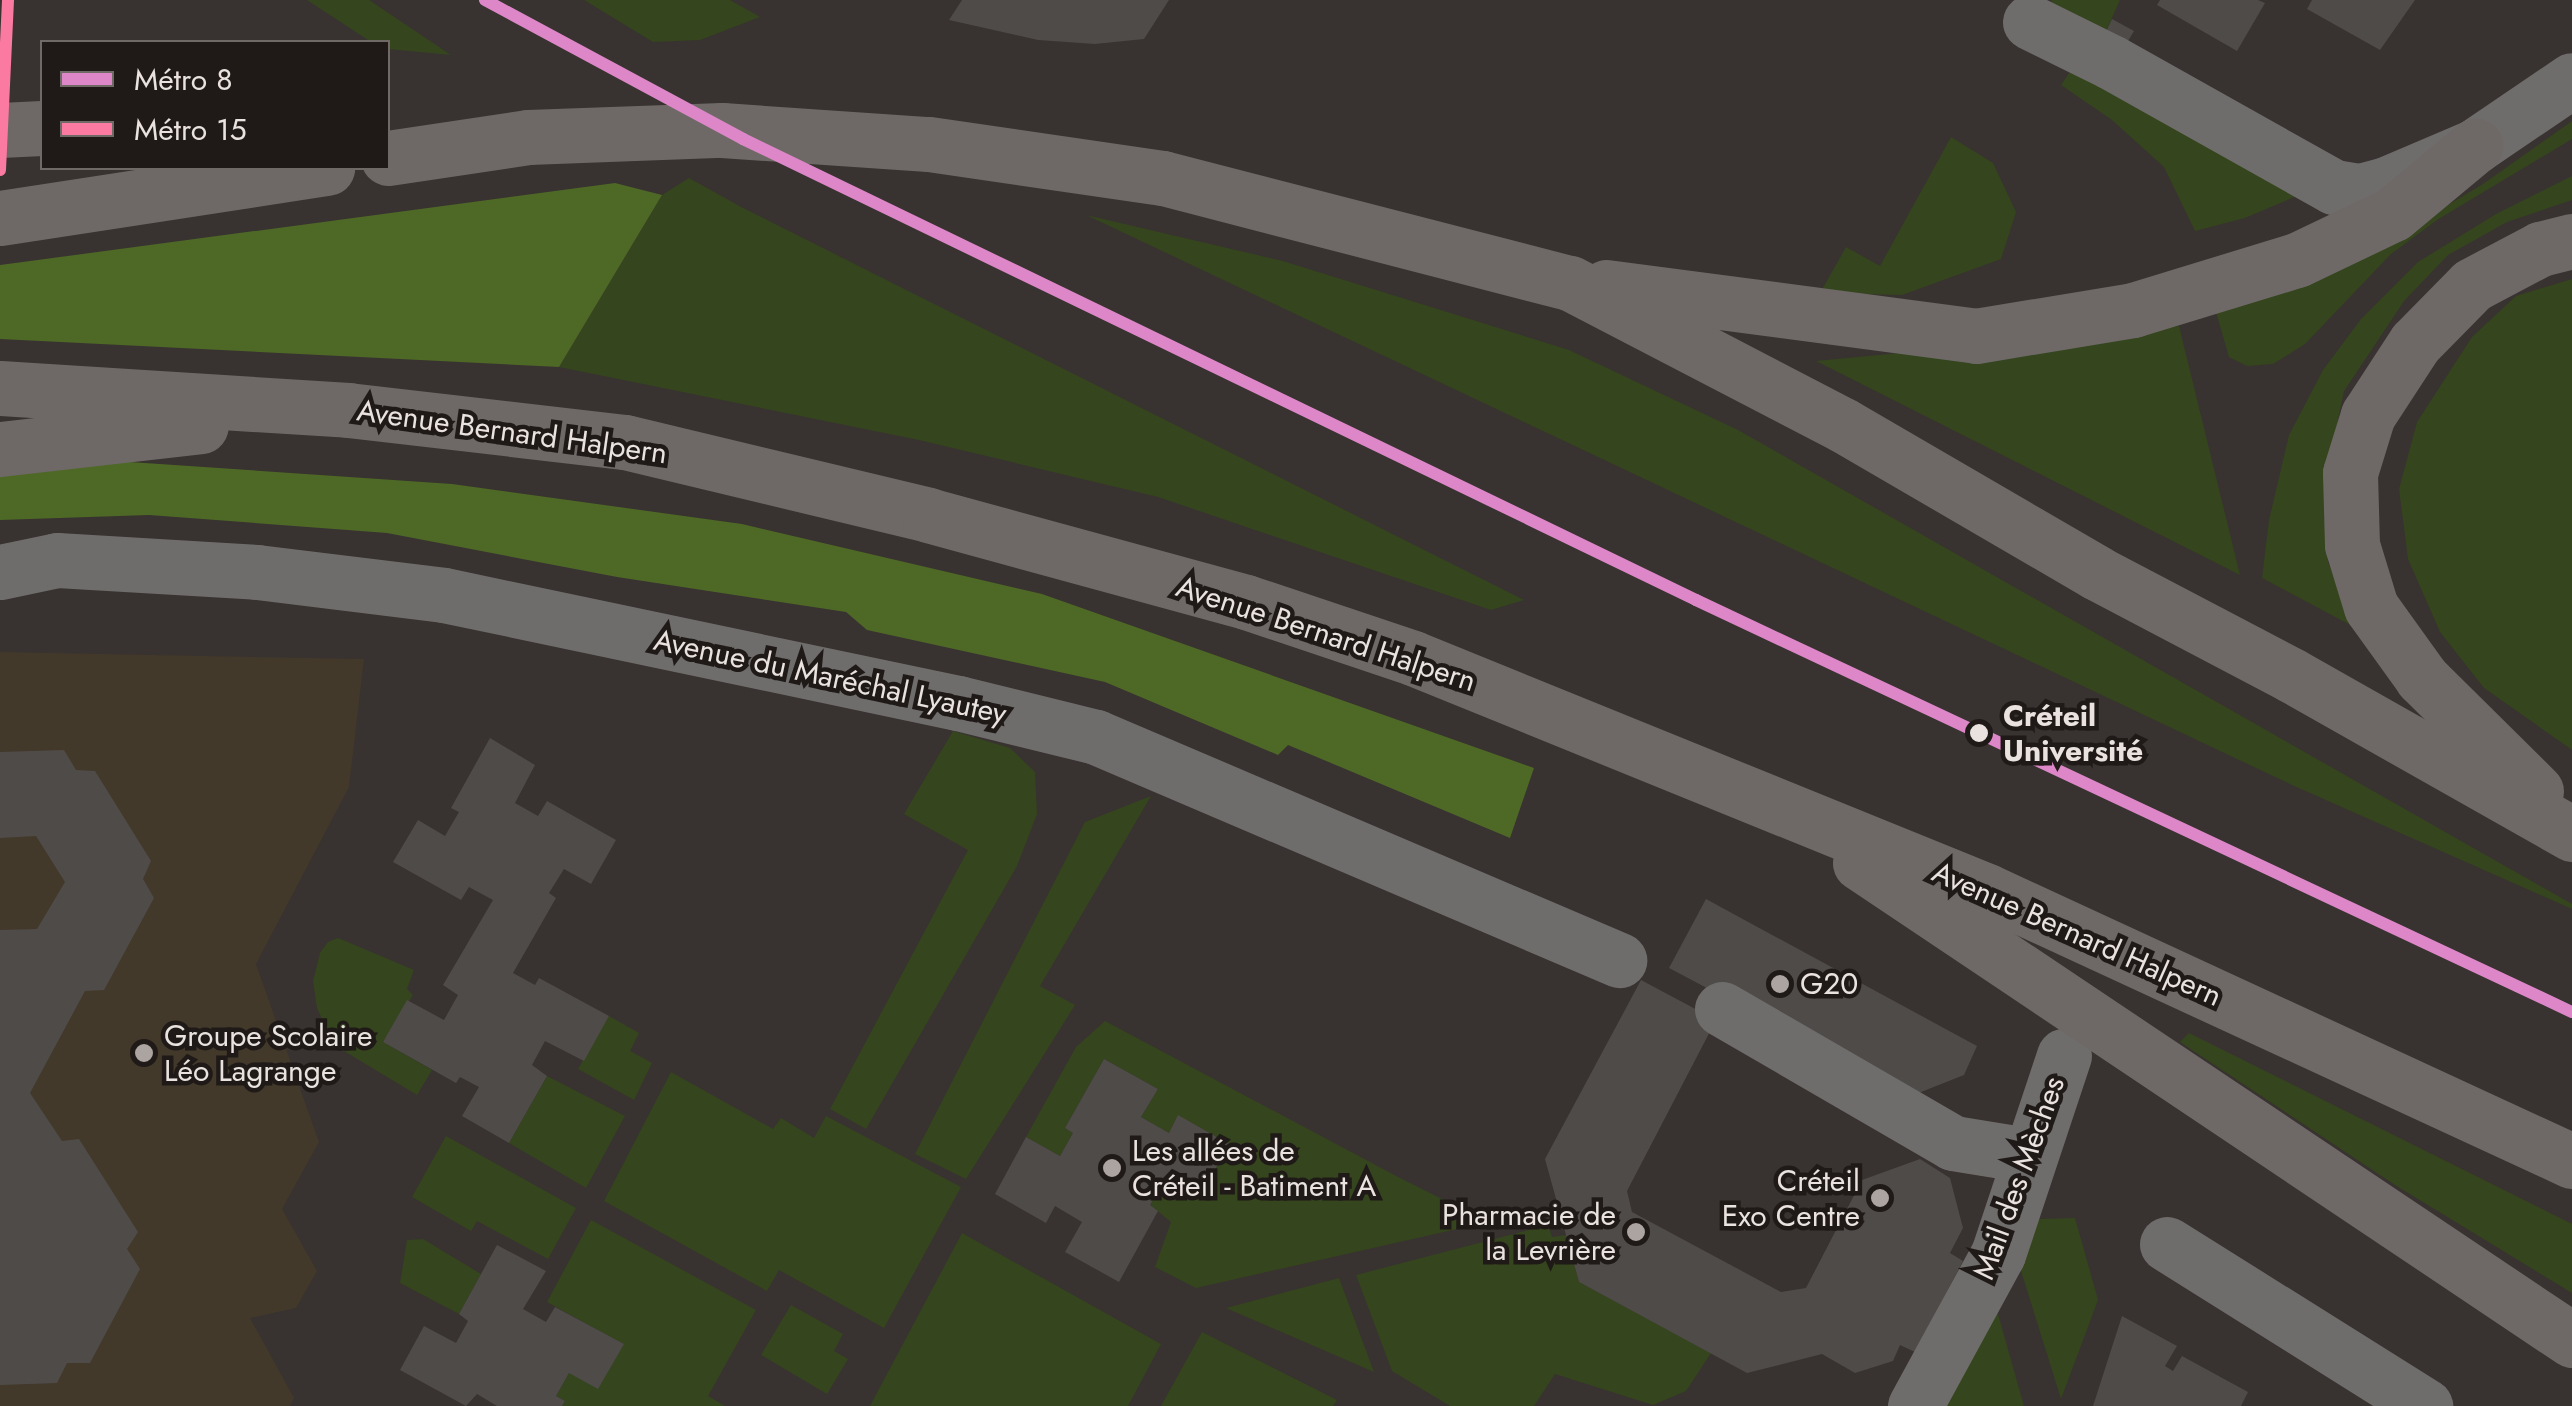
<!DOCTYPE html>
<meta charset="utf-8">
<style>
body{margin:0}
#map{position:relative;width:2572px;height:1406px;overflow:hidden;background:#383230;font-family:Jost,sans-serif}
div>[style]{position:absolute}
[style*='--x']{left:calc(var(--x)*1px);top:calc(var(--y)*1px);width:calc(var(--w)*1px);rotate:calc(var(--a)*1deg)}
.education>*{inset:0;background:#42392a}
.green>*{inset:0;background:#35451e}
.forest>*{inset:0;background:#4e6826}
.building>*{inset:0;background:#4f4b49}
.minor>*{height:55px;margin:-27.5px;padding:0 27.5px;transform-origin:27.5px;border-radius:27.5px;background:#6f6d6c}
.highway>*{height:55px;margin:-27.5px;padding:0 27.5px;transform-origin:27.5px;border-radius:27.5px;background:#6e6967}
.metro-1>*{height:12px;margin:-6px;padding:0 6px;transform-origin:6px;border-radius:6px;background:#de87c8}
.metro-2>*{height:12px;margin:-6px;padding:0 6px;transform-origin:6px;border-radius:6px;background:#fa7aa2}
.dots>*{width:28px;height:28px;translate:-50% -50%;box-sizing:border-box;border:5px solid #1f1a18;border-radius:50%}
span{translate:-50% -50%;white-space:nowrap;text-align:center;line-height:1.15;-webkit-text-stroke:9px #1f1a18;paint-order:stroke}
.street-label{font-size:30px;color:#e9e2de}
.stop-label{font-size:30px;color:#e9e2de;font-weight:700}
.left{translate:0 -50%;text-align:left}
.poi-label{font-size:30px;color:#e9e2de}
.right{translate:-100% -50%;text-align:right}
.legend{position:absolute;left:40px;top:40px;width:350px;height:130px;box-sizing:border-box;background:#1f1a18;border:2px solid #706a67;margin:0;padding:12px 18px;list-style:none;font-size:30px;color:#e9e2de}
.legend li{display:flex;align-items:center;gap:20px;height:50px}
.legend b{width:50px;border:2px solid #706a67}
</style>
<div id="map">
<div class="education">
<div style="clip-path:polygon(0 652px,364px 659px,349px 787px,256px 964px,319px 1142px,282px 1209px,317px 1271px,296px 1308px,250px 1318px,294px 1398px,290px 1406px,0 1406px)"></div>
</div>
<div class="green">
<div style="clip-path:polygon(307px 0,369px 0,451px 55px,388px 49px,388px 42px,371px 42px)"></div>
<div style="clip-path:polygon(584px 0,730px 0,760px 17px,700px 40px,653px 42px)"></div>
<div style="clip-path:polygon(2052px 0,2120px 0,2103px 38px,2048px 8px)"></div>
<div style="clip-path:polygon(2076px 63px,2306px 192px,2245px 218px,2195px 231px,2164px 167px,2112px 120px,2061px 85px)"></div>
<div style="clip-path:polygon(2572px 121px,2572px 139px,2437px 220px,2391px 254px,2305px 344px,2273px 364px,2247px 366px,2229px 357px,2216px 312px,2378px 247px,2483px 184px)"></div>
<div style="clip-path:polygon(1951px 137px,1993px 163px,2016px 212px,2001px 259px,1902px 295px,1820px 293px,1846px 247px,1880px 266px)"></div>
<div style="clip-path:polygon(2572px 176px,2572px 200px,2507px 222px,2448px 255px,2404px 301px,2344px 391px,2325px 481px,2328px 562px,2354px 627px,2262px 578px,2269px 520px,2289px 435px,2323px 370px,2361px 319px,2418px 262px,2496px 214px)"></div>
<div style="clip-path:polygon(689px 178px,743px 208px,1524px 600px,1491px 610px,1158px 497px,919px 440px,559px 367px,662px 195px)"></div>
<div style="clip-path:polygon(1086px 215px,1283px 261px,1569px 350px,1738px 430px,2572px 904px,2572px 909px,2292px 785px)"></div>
<div style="clip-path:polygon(2572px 279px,2572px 750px,2484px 688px,2440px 632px,2408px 559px,2399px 489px,2417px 422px,2472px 337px,2516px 296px)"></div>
<div style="clip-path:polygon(2179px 326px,2240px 575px,1816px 361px)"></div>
<div style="clip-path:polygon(953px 731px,1010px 748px,1035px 772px,1037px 814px,1017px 866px,866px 1129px,830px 1109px,968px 850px,904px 814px)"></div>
<div style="clip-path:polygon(1151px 796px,1040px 986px,1075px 1005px,966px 1179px,915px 1154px,1085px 822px)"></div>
<div style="clip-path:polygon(338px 938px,414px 970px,407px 989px,413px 995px,383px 1042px,432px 1070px,417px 1095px,334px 1045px,317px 1008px,313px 981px,320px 953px,328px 942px)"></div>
<div style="clip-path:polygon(609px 1016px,639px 1033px,630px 1051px,652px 1063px,634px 1100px,578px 1069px)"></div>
<div style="clip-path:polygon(1105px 1021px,1400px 1178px,1488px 1222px,1196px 1288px,1155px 1267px,1171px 1222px,1150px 1205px,1164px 1180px,1228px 1143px,1178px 1116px,1169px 1133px,1141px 1117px,1158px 1089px,1104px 1059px,1065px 1128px,1073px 1133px,1060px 1156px,1026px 1137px,1076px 1047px)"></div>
<div style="clip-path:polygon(2189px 1033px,2572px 1224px,2572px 1293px,2395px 1185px,2180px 1042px)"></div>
<div style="clip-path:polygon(671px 1072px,773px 1129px,781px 1118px,814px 1138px,826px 1116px,961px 1187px,884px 1328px,779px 1270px,767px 1291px,604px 1201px)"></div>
<div style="clip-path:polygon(547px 1076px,625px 1116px,586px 1188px,509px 1143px)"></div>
<div style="clip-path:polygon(446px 1136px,576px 1208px,548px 1259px,477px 1221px,471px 1231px,412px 1197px)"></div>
<div style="clip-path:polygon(2075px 1218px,2098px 1300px,2061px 1399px,2016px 1255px,2037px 1219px)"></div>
<div style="clip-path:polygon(591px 1220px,756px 1310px,708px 1396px,725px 1406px,562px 1406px,565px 1401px,556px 1396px,569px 1373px,623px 1344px,547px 1302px)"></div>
<div style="clip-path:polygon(1548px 1225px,1552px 1237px,1566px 1235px,1579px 1282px,1711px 1353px,1686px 1391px,1653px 1405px,1555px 1374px,1534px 1406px,1450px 1406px,1392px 1371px,1356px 1275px)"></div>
<div style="clip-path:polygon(962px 1233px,1161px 1344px,1128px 1406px,870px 1406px)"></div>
<div style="clip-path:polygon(423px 1239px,481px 1274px,459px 1314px,400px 1283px,407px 1240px)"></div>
<div style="clip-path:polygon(1339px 1278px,1374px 1372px,1226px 1308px)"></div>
<div style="clip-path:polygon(1994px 1300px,2024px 1406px,1937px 1406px)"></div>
<div style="clip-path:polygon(791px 1305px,843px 1334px,834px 1351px,848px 1359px,827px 1394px,761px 1355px)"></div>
<div style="clip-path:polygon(1202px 1332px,1337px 1400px,1333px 1406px,1161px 1406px)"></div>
</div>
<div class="forest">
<div style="clip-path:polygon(615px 183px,662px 195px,559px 367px,0 339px,0 265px)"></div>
<div style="clip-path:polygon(115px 461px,452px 484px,742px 524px,1042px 594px,1534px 768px,1510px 838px,1288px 745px,1278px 755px,1105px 682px,867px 630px,846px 612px,617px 577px,387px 533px,149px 515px,0 520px,0 475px)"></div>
</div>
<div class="building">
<div style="clip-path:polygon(962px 0,1169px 0,1144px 39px,1095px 44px,1038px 40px,949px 20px)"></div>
<div style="clip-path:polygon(2160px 0,2258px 0,2265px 3px,2237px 51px,2157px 5px)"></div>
<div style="clip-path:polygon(2312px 0,2415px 0,2380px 50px,2307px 9px)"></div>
<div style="clip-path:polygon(2112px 19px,2134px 31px,2124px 48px,2103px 38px)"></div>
<div style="clip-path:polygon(490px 738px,535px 765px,515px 803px,538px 816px,547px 801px,616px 840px,591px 884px,564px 869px,549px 893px,556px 898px,513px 973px,535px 985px,539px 978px,609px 1016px,584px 1061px,545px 1041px,532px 1065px,547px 1076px,509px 1143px,462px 1116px,479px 1087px,460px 1077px,456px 1083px,383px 1042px,407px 1000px,444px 1020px,458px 995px,443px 985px,493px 900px,469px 887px,461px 900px,393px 862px,418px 820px,445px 836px,459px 812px,451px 808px)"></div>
<div style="clip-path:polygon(64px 750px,76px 770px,95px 771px,151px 861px,143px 879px,154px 898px,104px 990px,85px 991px,30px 1093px,62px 1141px,79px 1139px,138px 1232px,127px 1249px,140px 1269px,90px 1363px,67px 1363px,57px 1383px,0 1385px,0 930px,37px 929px,65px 882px,36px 836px,0 838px,0 752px)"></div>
<div style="clip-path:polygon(1706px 899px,1977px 1046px,1964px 1075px,1911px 1096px,1669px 968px)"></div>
<div style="clip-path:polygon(1641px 980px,1716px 1020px,1627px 1191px,1632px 1212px,1781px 1292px,1806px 1288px,1862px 1180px,1920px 1159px,1950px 1178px,1963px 1228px,1950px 1253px,1963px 1261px,1915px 1352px,1900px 1345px,1893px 1361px,1855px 1373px,1822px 1354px,1747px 1373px,1579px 1282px,1545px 1159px)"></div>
<div style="clip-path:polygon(1104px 1059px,1158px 1089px,1141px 1117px,1169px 1133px,1178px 1115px,1229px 1144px,1199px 1199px,1164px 1180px,1150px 1205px,1158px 1211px,1119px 1282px,1065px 1252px,1082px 1222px,1055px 1206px,1046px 1223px,995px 1194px,1026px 1137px,1060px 1156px,1073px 1133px,1065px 1128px)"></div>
<div style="clip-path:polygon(497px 1245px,546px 1271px,523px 1309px,546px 1322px,555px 1307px,624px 1344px,598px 1389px,569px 1373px,556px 1396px,565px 1401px,562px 1406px,497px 1406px,477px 1394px,466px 1406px,400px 1370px,424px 1326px,456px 1343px,468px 1321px,459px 1314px)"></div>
<div style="clip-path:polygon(2122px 1316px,2177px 1346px,2165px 1366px,2173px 1371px,2182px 1356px,2248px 1392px,2241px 1406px,2093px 1406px)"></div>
</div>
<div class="minor">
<div style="--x:2030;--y:22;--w:90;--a:26.3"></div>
<div style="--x:2111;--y:62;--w:256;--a:29.3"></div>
<div style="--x:2334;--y:187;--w:26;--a:9"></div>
<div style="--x:2360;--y:191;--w:27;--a:-15"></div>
<div style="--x:2386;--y:184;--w:97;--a:-23.1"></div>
<div style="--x:2475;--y:146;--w:117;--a:-34.2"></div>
<div style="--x:0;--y:572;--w:58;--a:-11.9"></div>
<div style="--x:57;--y:560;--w:200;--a:3.4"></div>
<div style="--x:257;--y:572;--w:188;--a:7"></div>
<div style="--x:444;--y:595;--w:525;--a:11.87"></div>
<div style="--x:958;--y:703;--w:142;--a:13.8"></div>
<div style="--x:1096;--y:737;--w:569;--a:23.09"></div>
<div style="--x:1722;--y:1009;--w:267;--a:30.1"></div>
<div style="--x:1953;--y:1143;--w:75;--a:9.2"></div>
<div style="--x:2167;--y:1244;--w:305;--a:32.1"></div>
<div style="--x:1915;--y:1406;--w:173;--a:-61.4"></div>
<div style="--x:1998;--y:1254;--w:209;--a:-71.6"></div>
</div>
<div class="highway">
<div style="--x:0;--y:130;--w:42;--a:-2.7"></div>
<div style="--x:388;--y:158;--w:142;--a:-8.5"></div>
<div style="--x:528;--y:137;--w:194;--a:-2.1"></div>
<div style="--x:722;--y:130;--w:207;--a:3.9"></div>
<div style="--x:929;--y:144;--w:236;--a:8.3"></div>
<div style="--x:1163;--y:178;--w:420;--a:14.5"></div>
<div style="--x:1570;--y:283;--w:308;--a:27.5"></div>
<div style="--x:1843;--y:425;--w:294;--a:30.2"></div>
<div style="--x:2097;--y:573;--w:219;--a:27.7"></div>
<div style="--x:2291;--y:675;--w:323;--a:29.5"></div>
<div style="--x:0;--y:218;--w:331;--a:-8.7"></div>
<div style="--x:1606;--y:287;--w:373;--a:7.5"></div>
<div style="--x:1976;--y:336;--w:159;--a:-9.4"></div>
<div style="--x:2133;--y:310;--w:171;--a:-17"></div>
<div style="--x:2297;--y:260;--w:106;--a:-25.6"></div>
<div style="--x:2393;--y:214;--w:107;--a:-39.7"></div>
<div style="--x:0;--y:388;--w:349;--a:3.6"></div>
<div style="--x:348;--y:410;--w:279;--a:6.6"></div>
<div style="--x:625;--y:442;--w:312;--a:13.5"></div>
<div style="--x:928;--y:515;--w:330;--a:15.3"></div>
<div style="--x:1246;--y:602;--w:176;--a:18.5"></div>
<div style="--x:1413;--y:658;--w:619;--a:22.09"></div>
<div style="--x:1987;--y:891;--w:644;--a:24.78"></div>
<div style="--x:0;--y:449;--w:202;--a:-6.5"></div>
<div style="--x:2536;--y:791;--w:161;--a:-135.3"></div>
<div style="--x:2422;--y:678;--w:87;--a:-125.7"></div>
<div style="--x:2371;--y:607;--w:65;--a:-107"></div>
<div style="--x:2352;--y:545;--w:72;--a:-91.6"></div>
<div style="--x:2350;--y:473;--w:61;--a:-72.8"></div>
<div style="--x:2368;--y:415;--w:86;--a:-56.9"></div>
<div style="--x:2415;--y:343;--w:81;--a:-45.5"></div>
<div style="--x:2472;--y:285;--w:77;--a:-27.9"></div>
<div style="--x:2540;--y:249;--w:33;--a:-14"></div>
<div style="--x:1860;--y:863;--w:857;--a:33.82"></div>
</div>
<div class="metro-1">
<div style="--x:485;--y:0;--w:293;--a:28.3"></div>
<div style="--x:743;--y:139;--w:1059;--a:25.81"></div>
<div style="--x:1696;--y:600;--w:968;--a:25.19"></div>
</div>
<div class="metro-2">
<div style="--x:0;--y:170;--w:170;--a:-87.3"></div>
</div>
<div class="dots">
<div style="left:1979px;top:733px;background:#e9e2de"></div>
<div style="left:1780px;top:984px;background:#aba4a1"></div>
<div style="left:144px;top:1053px;background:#aba4a1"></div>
<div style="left:1112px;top:1168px;background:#aba4a1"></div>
<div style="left:1880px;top:1198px;background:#aba4a1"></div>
<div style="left:1636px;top:1232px;background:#aba4a1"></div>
</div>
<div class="street-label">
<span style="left:512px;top:432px;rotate:8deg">Avenue Bernard Halpern</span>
<span style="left:1326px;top:634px;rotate:18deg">Avenue Bernard Halpern</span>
<span style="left:830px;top:677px;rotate:12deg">Avenue du Maréchal Lyautey</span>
<span style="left:2077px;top:934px;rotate:24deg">Avenue Bernard Halpern</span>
<span style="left:2019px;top:1178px;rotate:-70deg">Mail des Mèches</span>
</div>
<div class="stop-label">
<span class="left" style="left:2003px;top:733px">Créteil<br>Université</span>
</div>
<div class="poi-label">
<span class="left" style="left:1800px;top:984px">G20</span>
<span class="left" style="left:164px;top:1053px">Groupe Scolaire<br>Léo Lagrange</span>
<span class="left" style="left:1132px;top:1168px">Les allées de<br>Créteil - Batiment A</span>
<span class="right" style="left:1860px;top:1198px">Créteil<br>Exo Centre</span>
<span class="right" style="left:1616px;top:1232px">Pharmacie de<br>la Levrière</span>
</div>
<ul class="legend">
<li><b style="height:12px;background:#de87c8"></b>Métro 8</li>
<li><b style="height:12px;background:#fa7aa2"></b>Métro 15</li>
</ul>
</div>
